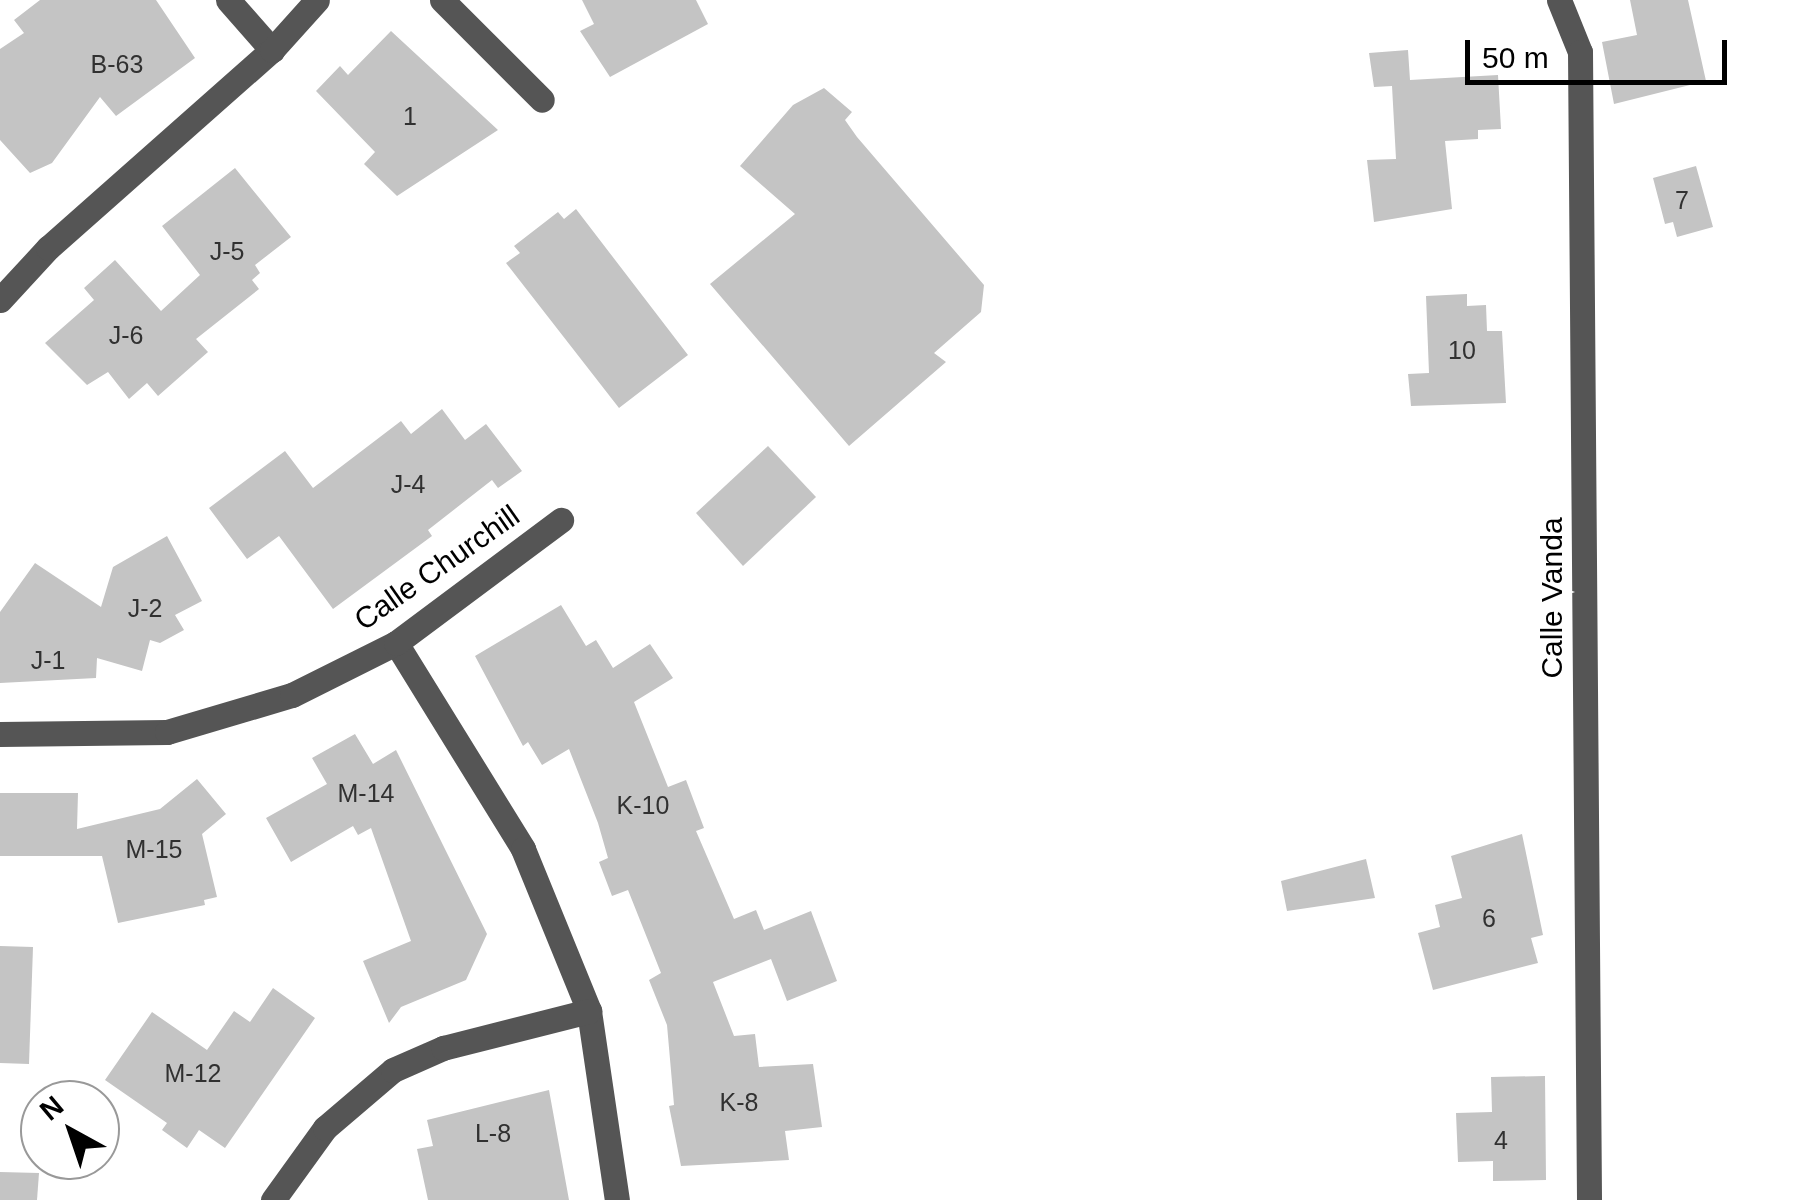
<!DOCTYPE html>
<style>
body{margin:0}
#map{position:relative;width:1810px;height:1200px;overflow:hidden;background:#fff;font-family:Helvetica,sans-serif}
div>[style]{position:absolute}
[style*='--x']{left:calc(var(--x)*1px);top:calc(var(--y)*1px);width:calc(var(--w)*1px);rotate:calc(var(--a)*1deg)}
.building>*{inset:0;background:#c4c4c4}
.minor>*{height:25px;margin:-12.5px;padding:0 12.5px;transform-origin:12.5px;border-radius:12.5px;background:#555}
span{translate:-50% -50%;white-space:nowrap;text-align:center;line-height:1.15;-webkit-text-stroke:10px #fff;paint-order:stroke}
.number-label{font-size:25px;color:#313131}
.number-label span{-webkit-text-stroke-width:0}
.street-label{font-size:30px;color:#000}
.north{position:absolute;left:20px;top:1080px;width:100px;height:100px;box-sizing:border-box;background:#fff;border:2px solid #999;border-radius:50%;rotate:320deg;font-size:28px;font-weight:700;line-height:40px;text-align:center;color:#000}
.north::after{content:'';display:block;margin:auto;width:35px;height:45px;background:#000;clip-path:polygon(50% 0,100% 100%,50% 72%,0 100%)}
.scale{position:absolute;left:1465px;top:40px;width:262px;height:45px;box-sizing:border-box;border:5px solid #000;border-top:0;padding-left:12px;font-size:30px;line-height:35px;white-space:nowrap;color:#000;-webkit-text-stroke:8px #fff;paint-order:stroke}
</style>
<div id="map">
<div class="building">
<div style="clip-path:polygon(40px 0,156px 0,195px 58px,116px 116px,100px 97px,52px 163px,30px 173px,0 140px,0 49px,24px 33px,14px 20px)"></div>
<div style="clip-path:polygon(582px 0,696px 0,708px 24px,610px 77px,580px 31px,594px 24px)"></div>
<div style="clip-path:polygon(1630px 0,1688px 0,1706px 81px,1614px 104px,1602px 42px,1637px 35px)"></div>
<div style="clip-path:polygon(391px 31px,498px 130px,397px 196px,364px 164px,375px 152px,316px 91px,340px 66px,348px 75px)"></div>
<div style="clip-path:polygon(1408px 50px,1410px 80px,1498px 75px,1501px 129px,1478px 130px,1478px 139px,1445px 141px,1452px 209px,1374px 222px,1367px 160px,1396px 159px,1392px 86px,1374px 87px,1369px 53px)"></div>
<div style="clip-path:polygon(824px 88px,852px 112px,845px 120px,857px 137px,984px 285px,981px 312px,934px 353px,946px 362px,849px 446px,710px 284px,795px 214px,740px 166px,793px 105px)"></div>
<div style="clip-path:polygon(1696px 166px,1713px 227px,1677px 237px,1673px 222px,1665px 224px,1653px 178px)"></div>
<div style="clip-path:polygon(235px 168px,291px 237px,255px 265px,260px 273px,252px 280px,259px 289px,196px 339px,208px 352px,158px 396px,147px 383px,129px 399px,108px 372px,87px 385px,45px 343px,94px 300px,84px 288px,115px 260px,161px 311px,200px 275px,162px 226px)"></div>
<div style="clip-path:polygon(576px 209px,688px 355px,619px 408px,506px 263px,520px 253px,514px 246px,558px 212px,564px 219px)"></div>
<div style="clip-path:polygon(1467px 294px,1467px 306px,1486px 305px,1487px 331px,1502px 331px,1506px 403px,1411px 406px,1408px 374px,1429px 373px,1426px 296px)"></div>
<div style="clip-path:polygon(442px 409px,465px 440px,486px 424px,522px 471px,498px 488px,492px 480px,428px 530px,432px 536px,333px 609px,279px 536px,247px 559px,209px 508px,285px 451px,313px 488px,401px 421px,411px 434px)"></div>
<div style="clip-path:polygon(768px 446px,816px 497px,743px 566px,696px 513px)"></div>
<div style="clip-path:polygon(167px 536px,202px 601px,175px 615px,184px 630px,160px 643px,150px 640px,142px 671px,97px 658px,96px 678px,0 683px,0 612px,35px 563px,101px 607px,113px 567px)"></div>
<div style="clip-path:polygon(561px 605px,586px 646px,596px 640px,613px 668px,650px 644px,673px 678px,634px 702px,668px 787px,686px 780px,704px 828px,696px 831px,734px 919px,756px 910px,764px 930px,811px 911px,837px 981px,787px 1001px,771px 959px,713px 982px,734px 1036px,755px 1034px,759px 1067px,813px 1064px,822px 1127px,785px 1131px,789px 1160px,681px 1166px,669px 1106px,674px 1105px,667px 1025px,649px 980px,661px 973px,628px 890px,612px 896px,599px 862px,608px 858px,598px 823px,569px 749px,542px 765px,528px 742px,523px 746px,475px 656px)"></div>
<div style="clip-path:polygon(355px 734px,373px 764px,396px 750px,487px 934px,466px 980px,401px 1007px,389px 1023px,363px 961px,411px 941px,371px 828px,358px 835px,353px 826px,291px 862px,266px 818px,327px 784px,312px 758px)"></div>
<div style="clip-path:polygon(197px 779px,226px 814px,202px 834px,217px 897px,204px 900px,205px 905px,118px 923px,102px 856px,0 856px,0 793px,78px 793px,77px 829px,160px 809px)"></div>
<div style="clip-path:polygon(1522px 834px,1543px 935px,1531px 938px,1538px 963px,1433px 990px,1418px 933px,1440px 927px,1435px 905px,1462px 898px,1451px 856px)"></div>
<div style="clip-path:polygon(1366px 859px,1375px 898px,1287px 911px,1281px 881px)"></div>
<div style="clip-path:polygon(0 946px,33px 947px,29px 1064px,0 1063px)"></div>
<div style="clip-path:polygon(273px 988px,315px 1018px,225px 1148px,199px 1130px,187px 1148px,162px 1130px,167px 1123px,105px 1080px,152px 1012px,207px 1050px,234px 1011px,250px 1022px)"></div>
<div style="clip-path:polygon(1545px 1076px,1546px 1180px,1493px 1181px,1493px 1161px,1458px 1162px,1456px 1113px,1492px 1112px,1491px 1077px)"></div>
<div style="clip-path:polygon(549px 1090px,569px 1200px,428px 1200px,417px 1149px,433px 1146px,427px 1120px)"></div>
<div style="clip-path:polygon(0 1172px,39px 1173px,37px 1200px,0 1200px)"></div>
</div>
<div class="minor">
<div style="--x:228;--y:0;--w:67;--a:48.7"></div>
<div style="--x:442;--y:0;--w:141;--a:45"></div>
<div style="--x:1559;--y:0;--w:56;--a:68"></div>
<div style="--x:1580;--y:52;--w:1148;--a:89.55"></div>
<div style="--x:0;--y:300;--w:71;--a:-47.3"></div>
<div style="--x:48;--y:248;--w:299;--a:-41.5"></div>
<div style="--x:272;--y:50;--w:67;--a:-48"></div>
<div style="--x:396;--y:643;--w:242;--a:58.3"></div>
<div style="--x:523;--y:849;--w:175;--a:67.8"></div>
<div style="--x:589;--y:1011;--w:191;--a:81.6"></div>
<div style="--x:0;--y:734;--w:167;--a:-0.7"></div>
<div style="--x:167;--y:732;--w:130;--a:-16.5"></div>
<div style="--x:292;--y:695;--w:116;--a:-26.6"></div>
<div style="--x:396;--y:643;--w:206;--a:-36.7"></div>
<div style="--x:273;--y:1200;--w:89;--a:-54.2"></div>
<div style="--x:325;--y:1128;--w:89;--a:-40.5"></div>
<div style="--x:393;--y:1070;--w:55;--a:-23.7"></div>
<div style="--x:443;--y:1048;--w:151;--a:-14.2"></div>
</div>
<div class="number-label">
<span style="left:117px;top:64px">B-63</span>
<span style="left:410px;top:116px">1</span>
<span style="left:1682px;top:200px">7</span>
<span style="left:227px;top:251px">J-5</span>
<span style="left:126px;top:335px">J-6</span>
<span style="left:1462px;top:350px">10</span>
<span style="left:408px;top:484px">J-4</span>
<span style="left:145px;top:608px">J-2</span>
<span style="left:48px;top:660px">J-1</span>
<span style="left:366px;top:793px">M-14</span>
<span style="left:643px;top:805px">K-10</span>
<span style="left:154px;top:849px">M-15</span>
<span style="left:1489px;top:918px">6</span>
<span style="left:193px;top:1073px">M-12</span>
<span style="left:739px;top:1102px">K-8</span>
<span style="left:493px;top:1133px">L-8</span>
<span style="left:1501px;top:1140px">4</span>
</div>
<div class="street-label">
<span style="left:437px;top:568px;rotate:-35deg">Calle Churchill</span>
<span style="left:1552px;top:598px;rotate:-90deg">Calle Vanda</span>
</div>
<div class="north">N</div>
<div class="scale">50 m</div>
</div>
